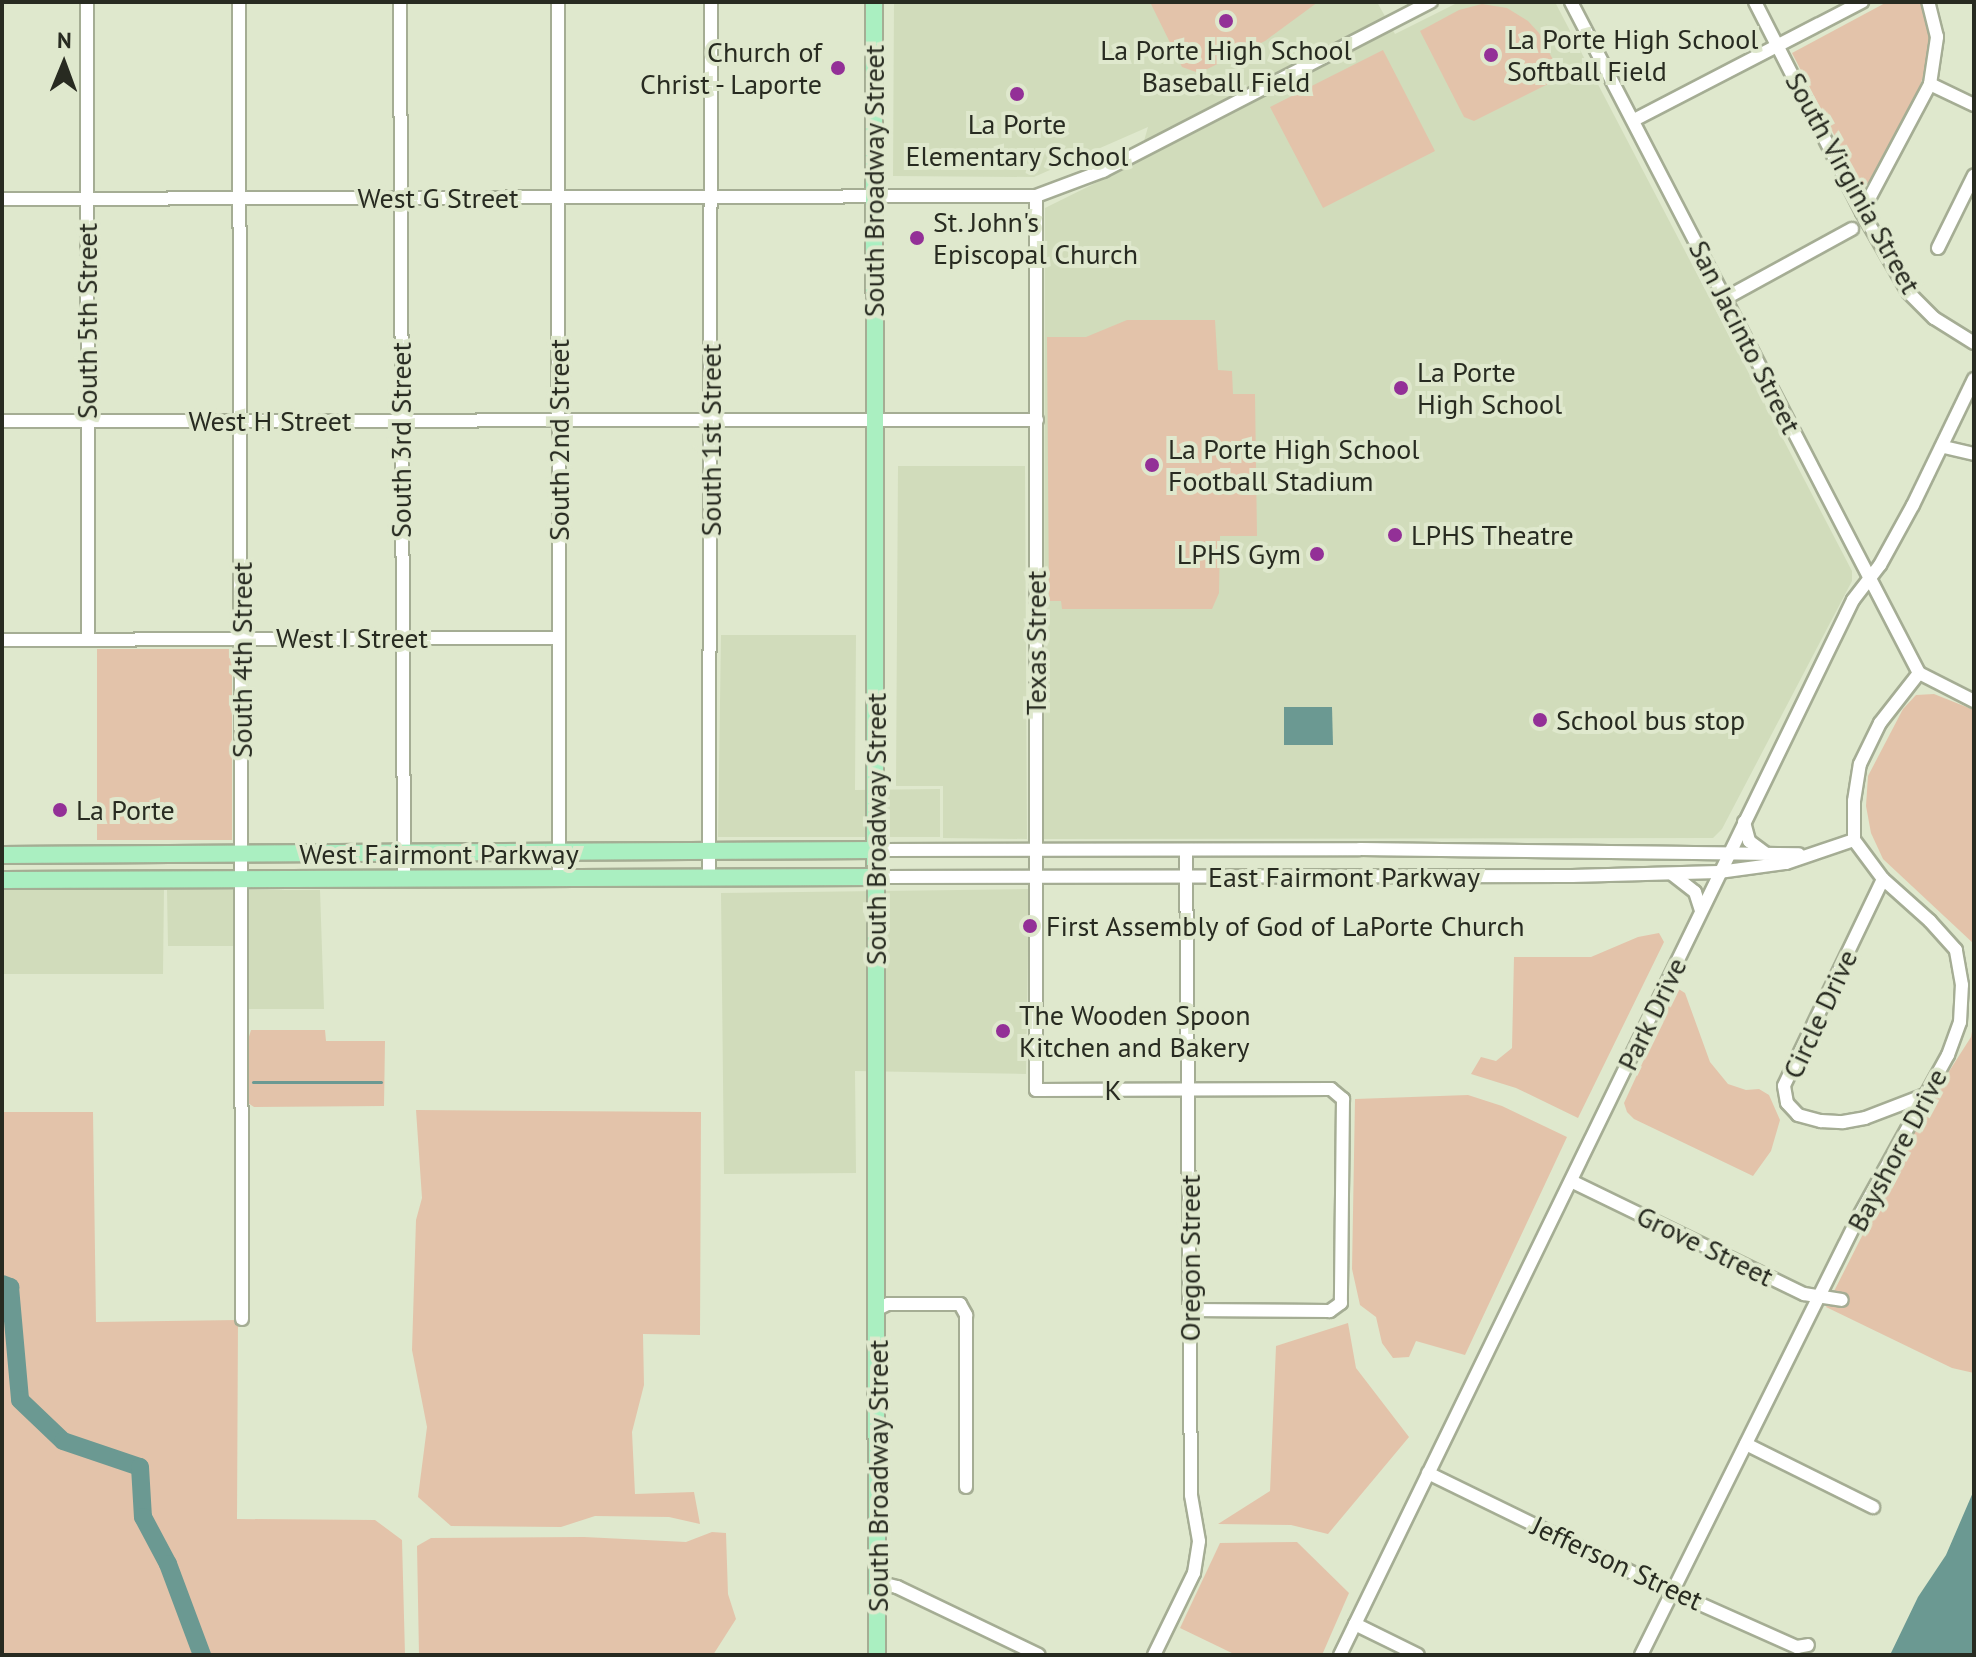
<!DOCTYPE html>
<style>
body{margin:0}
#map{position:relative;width:1976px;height:1657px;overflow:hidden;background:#dfe8cd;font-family:"PT Sans",sans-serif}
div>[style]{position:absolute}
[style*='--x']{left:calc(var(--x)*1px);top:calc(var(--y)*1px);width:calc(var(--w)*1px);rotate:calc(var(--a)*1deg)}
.built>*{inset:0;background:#d1dcbb}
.green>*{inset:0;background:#e3c3aa}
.water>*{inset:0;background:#6b9992}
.stream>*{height:3px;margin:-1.5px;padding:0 1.5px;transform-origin:1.5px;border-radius:1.5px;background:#6b9992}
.river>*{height:18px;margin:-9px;padding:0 9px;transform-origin:9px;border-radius:9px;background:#6b9992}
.roads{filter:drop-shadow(2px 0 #a5ad94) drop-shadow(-2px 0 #a5ad94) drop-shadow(0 2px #a5ad94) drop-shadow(0 -2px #a5ad94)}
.minor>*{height:12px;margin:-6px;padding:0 6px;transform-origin:6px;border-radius:6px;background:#fff}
.major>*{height:16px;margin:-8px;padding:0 8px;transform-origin:8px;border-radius:8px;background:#aaefc1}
.dots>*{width:22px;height:22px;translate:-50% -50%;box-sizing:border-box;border:4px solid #dfe8cd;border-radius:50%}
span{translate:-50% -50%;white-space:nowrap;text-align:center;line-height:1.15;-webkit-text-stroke:8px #dfe8cd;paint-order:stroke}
.poi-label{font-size:28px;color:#282b21}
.left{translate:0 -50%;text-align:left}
.right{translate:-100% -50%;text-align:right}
.street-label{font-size:28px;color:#282b21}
.frame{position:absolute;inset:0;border:4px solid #282b21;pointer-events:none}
.north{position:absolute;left:24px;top:24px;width:80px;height:80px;-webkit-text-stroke:6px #dfe8cd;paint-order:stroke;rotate:1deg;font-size:22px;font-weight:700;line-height:32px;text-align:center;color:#282b21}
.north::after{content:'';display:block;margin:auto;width:28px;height:36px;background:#282b21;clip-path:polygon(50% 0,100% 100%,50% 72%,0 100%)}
</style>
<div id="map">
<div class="built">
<div style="clip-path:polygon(894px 2px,1377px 2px,1395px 34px,1459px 2px,1555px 2px,1852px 571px,1852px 581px,1722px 829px,1713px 838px,1044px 839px,1045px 208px,1138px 162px,1148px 127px,1034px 177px,893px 176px)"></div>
<div style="clip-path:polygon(898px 466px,1025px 466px,1027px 839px,943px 838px,943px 786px,896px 786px)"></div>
<div style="clip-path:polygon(721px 635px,856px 635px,855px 790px,940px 789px,940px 837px,718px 837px)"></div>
<div style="clip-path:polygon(2px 885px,164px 886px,163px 974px,2px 974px)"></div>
<div style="clip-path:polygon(1029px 889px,1026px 1074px,855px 1071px,856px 1173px,724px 1174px,721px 893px)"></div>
<div style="clip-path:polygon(167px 890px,320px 890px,324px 1009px,247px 1009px,248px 946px,168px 946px)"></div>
</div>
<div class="green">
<div style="clip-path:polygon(1150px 2px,1318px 2px,1265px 41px,1199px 73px,1182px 67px)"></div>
<div style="clip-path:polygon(1887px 2px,1922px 2px,1930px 30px,1929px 60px,1918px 91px,1865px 195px,1792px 53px)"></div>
<div style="clip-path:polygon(1482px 4px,1507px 8px,1528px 21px,1539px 33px,1562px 77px,1474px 121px,1464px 117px,1420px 31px,1459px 10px)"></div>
<div style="clip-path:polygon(1383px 50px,1435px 151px,1323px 208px,1270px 107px)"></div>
<div style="clip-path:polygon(1127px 320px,1215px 320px,1218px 370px,1232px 371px,1233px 394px,1255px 394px,1257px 536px,1220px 536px,1219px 593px,1212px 609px,1062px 609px,1061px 601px,1049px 601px,1047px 337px,1086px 337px)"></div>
<div style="clip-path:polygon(97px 649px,232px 649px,232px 840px,97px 840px)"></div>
<div style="clip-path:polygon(1934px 694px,1974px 710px,1974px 944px,1883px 859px,1871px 833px,1866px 806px,1868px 776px,1903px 709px,1916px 695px)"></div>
<div style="clip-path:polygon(1659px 933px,1664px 942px,1578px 1118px,1516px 1088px,1471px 1074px,1481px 1057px,1496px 1061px,1512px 1048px,1514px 957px,1591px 957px,1638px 937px)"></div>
<div style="clip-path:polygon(1677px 988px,1685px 993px,1710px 1062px,1728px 1084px,1746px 1090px,1759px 1089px,1769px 1095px,1780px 1120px,1771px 1151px,1753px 1176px,1634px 1119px,1627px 1112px,1624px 1103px)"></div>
<div style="clip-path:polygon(1974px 1020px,1974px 1373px,1952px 1368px,1826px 1307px,1932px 1098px,1971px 1037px)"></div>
<div style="clip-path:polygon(251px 1030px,325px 1030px,326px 1041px,385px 1041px,384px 1106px,254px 1107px,248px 1103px,248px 1040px)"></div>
<div style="clip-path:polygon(1468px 1095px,1502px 1106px,1567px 1137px,1465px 1355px,1416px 1341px,1409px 1357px,1393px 1358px,1382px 1343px,1376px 1317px,1360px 1305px,1352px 1269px,1355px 1099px)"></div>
<div style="clip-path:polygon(416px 1110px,701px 1112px,700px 1335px,643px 1334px,644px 1385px,632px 1432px,635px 1494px,694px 1492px,700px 1524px,669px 1517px,595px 1516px,561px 1527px,451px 1526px,418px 1497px,427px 1427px,412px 1350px,416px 1220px,422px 1198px)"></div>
<div style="clip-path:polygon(2px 1112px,93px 1112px,96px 1322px,238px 1320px,237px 1519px,375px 1520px,402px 1540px,405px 1655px,2px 1655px)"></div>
<div style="clip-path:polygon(1348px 1323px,1356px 1368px,1409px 1437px,1328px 1534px,1291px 1525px,1218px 1524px,1270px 1491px,1276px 1346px)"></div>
<div style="clip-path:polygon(712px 1532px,726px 1533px,728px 1594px,736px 1619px,713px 1655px,419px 1655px,417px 1546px,431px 1538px,584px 1537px,686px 1542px)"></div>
<div style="clip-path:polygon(1297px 1542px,1349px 1593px,1322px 1655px,1236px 1655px,1180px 1628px,1220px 1543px)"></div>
</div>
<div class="water">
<div style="clip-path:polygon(1284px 707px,1332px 707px,1333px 745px,1284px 745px)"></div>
<div style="clip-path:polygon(1974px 1490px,1974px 1655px,1890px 1655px,1918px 1597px,1946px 1555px)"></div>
</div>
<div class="stream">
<div style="--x:253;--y:1082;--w:128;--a:0"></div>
</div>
<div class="river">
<div style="--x:2;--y:1284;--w:9;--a:21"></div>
<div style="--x:10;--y:1287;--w:113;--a:84.9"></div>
<div style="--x:20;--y:1400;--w:59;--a:43.6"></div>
<div style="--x:63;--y:1441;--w:81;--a:18.7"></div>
<div style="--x:140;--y:1467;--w:50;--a:86.6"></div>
<div style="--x:143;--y:1517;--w:53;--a:62"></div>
<div style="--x:168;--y:1564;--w:97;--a:69.5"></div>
</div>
<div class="roads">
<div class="minor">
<div style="--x:87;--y:2;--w:637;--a:89.91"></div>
<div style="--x:239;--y:2;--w:1317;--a:89.87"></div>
<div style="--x:400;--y:2;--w:876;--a:89.74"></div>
<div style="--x:558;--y:2;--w:876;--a:89.93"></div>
<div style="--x:1571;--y:2;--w:756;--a:62.59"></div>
<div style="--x:1755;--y:2;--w:236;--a:63"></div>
<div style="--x:1862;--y:212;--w:92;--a:60.1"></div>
<div style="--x:1908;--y:292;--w:37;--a:45"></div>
<div style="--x:1934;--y:318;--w:47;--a:32"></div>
<div style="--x:1930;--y:84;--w:49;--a:25.5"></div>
<div style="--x:1634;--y:120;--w:257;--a:-27.4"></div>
<div style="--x:1036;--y:196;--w:894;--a:90"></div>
<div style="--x:1036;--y:1090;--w:295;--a:-0.2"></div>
<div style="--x:1331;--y:1089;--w:16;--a:40"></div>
<div style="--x:1343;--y:1099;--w:204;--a:90.6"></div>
<div style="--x:1341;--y:1303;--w:14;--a:144"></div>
<div style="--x:1330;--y:1311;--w:140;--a:-179.6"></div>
<div style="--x:2;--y:199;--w:1034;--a:-0.17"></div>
<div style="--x:1036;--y:196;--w:72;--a:-20.5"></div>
<div style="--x:1103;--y:171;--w:369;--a:-27.3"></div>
<div style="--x:1862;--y:212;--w:145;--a:-62"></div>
<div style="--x:1930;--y:84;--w:48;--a:-81.5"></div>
<div style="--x:1937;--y:37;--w:36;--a:-104"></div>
<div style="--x:1938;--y:248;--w:81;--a:-63.7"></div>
<div style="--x:1724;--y:299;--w:146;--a:-28.7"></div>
<div style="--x:2;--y:421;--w:1035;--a:-0.06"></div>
<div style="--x:1944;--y:447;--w:31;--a:13"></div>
<div style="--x:2;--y:640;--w:557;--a:-0.21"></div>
<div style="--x:1919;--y:673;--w:62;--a:27"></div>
<div style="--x:1744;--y:822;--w:20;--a:75"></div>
<div style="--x:1749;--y:841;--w:21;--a:37"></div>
<div style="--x:875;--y:850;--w:485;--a:-0.1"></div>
<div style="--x:1360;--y:849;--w:439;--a:0.7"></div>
<div style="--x:1672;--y:874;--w:29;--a:38"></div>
<div style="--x:1695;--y:892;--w:19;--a:72"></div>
<div style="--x:875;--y:877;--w:697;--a:-0.08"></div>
<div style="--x:1572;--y:876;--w:147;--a:-1.6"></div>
<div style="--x:1719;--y:872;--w:68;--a:-7.7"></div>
<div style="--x:1786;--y:863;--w:72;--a:-18.7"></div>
<div style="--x:709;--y:879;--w:877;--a:-89.87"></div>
<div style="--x:1883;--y:879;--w:229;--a:115.6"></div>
<div style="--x:1784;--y:1086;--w:17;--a:80"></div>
<div style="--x:1787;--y:1103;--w:16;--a:47"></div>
<div style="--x:1798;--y:1115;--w:24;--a:15"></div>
<div style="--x:1821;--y:1121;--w:22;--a:3"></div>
<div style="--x:1843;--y:1122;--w:22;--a:-10"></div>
<div style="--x:1865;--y:1118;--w:64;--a:-21"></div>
<div style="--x:1571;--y:1181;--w:259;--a:25.9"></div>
<div style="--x:1804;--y:1294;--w:38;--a:9"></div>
<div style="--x:878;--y:1309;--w:11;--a:-27"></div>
<div style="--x:888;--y:1304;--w:72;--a:0"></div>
<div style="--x:960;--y:1304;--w:13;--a:61"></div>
<div style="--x:966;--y:1315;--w:172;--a:90"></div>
<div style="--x:1746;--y:1444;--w:142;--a:26.4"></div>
<div style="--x:1428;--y:1473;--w:260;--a:26"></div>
<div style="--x:1662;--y:1587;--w:148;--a:24"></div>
<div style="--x:1797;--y:1647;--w:11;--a:-10"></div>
<div style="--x:877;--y:1582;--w:21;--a:14"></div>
<div style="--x:897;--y:1587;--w:157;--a:25.6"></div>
<div style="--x:1355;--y:1624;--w:70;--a:26.2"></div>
<div style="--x:1154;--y:1655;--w:91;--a:-64"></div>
<div style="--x:1194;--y:1573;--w:32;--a:-81"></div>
<div style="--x:1199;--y:1541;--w:47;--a:-99.9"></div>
<div style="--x:1191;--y:1495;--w:644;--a:-90.44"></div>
<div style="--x:1340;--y:1655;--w:1173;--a:-64.07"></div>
<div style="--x:1853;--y:600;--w:44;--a:-52.4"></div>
<div style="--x:1880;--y:565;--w:68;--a:-61.2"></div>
<div style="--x:1913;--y:505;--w:140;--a:-64.2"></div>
<div style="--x:1641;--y:1655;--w:488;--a:-63.6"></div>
<div style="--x:1858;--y:1218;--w:186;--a:-61.1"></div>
<div style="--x:1948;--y:1055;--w:35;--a:-70"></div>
<div style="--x:1960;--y:1022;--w:37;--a:-87"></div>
<div style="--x:1962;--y:985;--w:36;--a:-100"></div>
<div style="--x:1956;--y:950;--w:39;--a:-132"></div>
<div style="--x:1930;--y:921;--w:63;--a:-138.2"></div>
<div style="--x:1883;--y:879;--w:49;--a:-126.6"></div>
<div style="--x:1854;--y:840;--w:39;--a:-90"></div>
<div style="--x:1854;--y:801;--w:37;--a:-81"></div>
<div style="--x:1860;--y:764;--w:46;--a:-64"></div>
<div style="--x:1880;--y:723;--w:63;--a:-52"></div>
</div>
<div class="major">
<div style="--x:874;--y:2;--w:1653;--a:89.9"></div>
<div style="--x:2;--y:855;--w:873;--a:-0.33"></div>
<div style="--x:2;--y:880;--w:873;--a:-0.2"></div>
</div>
</div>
<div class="dots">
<div style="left:1226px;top:21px;background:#933097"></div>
<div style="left:1491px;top:55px;background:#933097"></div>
<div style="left:838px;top:68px;background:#933097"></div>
<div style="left:1017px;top:94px;background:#933097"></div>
<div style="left:917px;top:238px;background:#933097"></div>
<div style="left:1401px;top:388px;background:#933097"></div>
<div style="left:1152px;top:465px;background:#933097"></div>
<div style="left:1395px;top:535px;background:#933097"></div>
<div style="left:1317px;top:554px;background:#933097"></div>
<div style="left:1540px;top:720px;background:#933097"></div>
<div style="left:60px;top:810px;background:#933097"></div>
<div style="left:1030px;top:926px;background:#933097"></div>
<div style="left:1003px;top:1031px;background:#933097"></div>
</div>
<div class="poi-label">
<span class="left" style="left:1507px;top:55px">La Porte High School<br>Softball Field</span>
<span style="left:1226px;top:66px">La Porte High School<br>Baseball Field</span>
<span class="right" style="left:822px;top:68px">Church of<br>Christ - Laporte</span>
<span style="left:1017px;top:140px">La Porte<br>Elementary School</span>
<span class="left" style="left:933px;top:238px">St. John's<br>Episcopal Church</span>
<span class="left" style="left:1417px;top:388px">La Porte<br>High School</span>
<span class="left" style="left:1168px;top:465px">La Porte High School<br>Football Stadium</span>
<span class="left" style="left:1411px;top:535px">LPHS Theatre</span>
<span class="right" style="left:1301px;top:554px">LPHS Gym</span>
<span class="left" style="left:1556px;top:720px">School bus stop</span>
<span class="left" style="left:76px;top:810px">La Porte</span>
<span class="left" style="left:1046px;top:926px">First Assembly of God of LaPorte Church</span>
<span class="left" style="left:1019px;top:1031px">The Wooden Spoon<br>Kitchen and Bakery</span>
</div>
<div class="street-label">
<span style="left:874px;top:181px;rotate:-90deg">South Broadway Street</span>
<span style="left:1853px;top:183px;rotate:61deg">South Virginia Street</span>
<span style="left:438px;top:198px">West G Street</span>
<span style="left:87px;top:321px;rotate:-90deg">South 5th Street</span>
<span style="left:1745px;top:337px;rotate:63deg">San Jacinto Street</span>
<span style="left:270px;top:421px">West H Street</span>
<span style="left:401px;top:440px;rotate:-90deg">South 3rd Street</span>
<span style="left:559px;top:440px;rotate:-90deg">South 2nd Street</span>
<span style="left:711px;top:440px;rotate:-90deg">South 1st Street</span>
<span style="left:352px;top:638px">West I Street</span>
<span style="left:1036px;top:643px;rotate:-90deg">Texas Street</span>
<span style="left:242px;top:660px;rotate:-90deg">South 4th Street</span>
<span style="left:876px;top:829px;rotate:-90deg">South Broadway Street</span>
<span style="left:439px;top:854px">West Fairmont Parkway</span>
<span style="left:1344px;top:877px">East Fairmont Parkway</span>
<span style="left:1652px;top:1014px;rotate:-64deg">Park Drive</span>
<span style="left:1820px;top:1014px;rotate:-65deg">Circle Drive</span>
<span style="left:1113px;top:1090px">K</span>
<span style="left:1897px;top:1150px;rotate:-62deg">Bayshore Drive</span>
<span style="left:1705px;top:1246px;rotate:26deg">Grove Street</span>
<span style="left:1190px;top:1258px;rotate:-90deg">Oregon Street</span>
<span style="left:878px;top:1476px;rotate:-90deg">South Broadway Street</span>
<span style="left:1617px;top:1563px;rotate:25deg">Jefferson Street</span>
</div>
<div class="frame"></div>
<div class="north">N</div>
</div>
